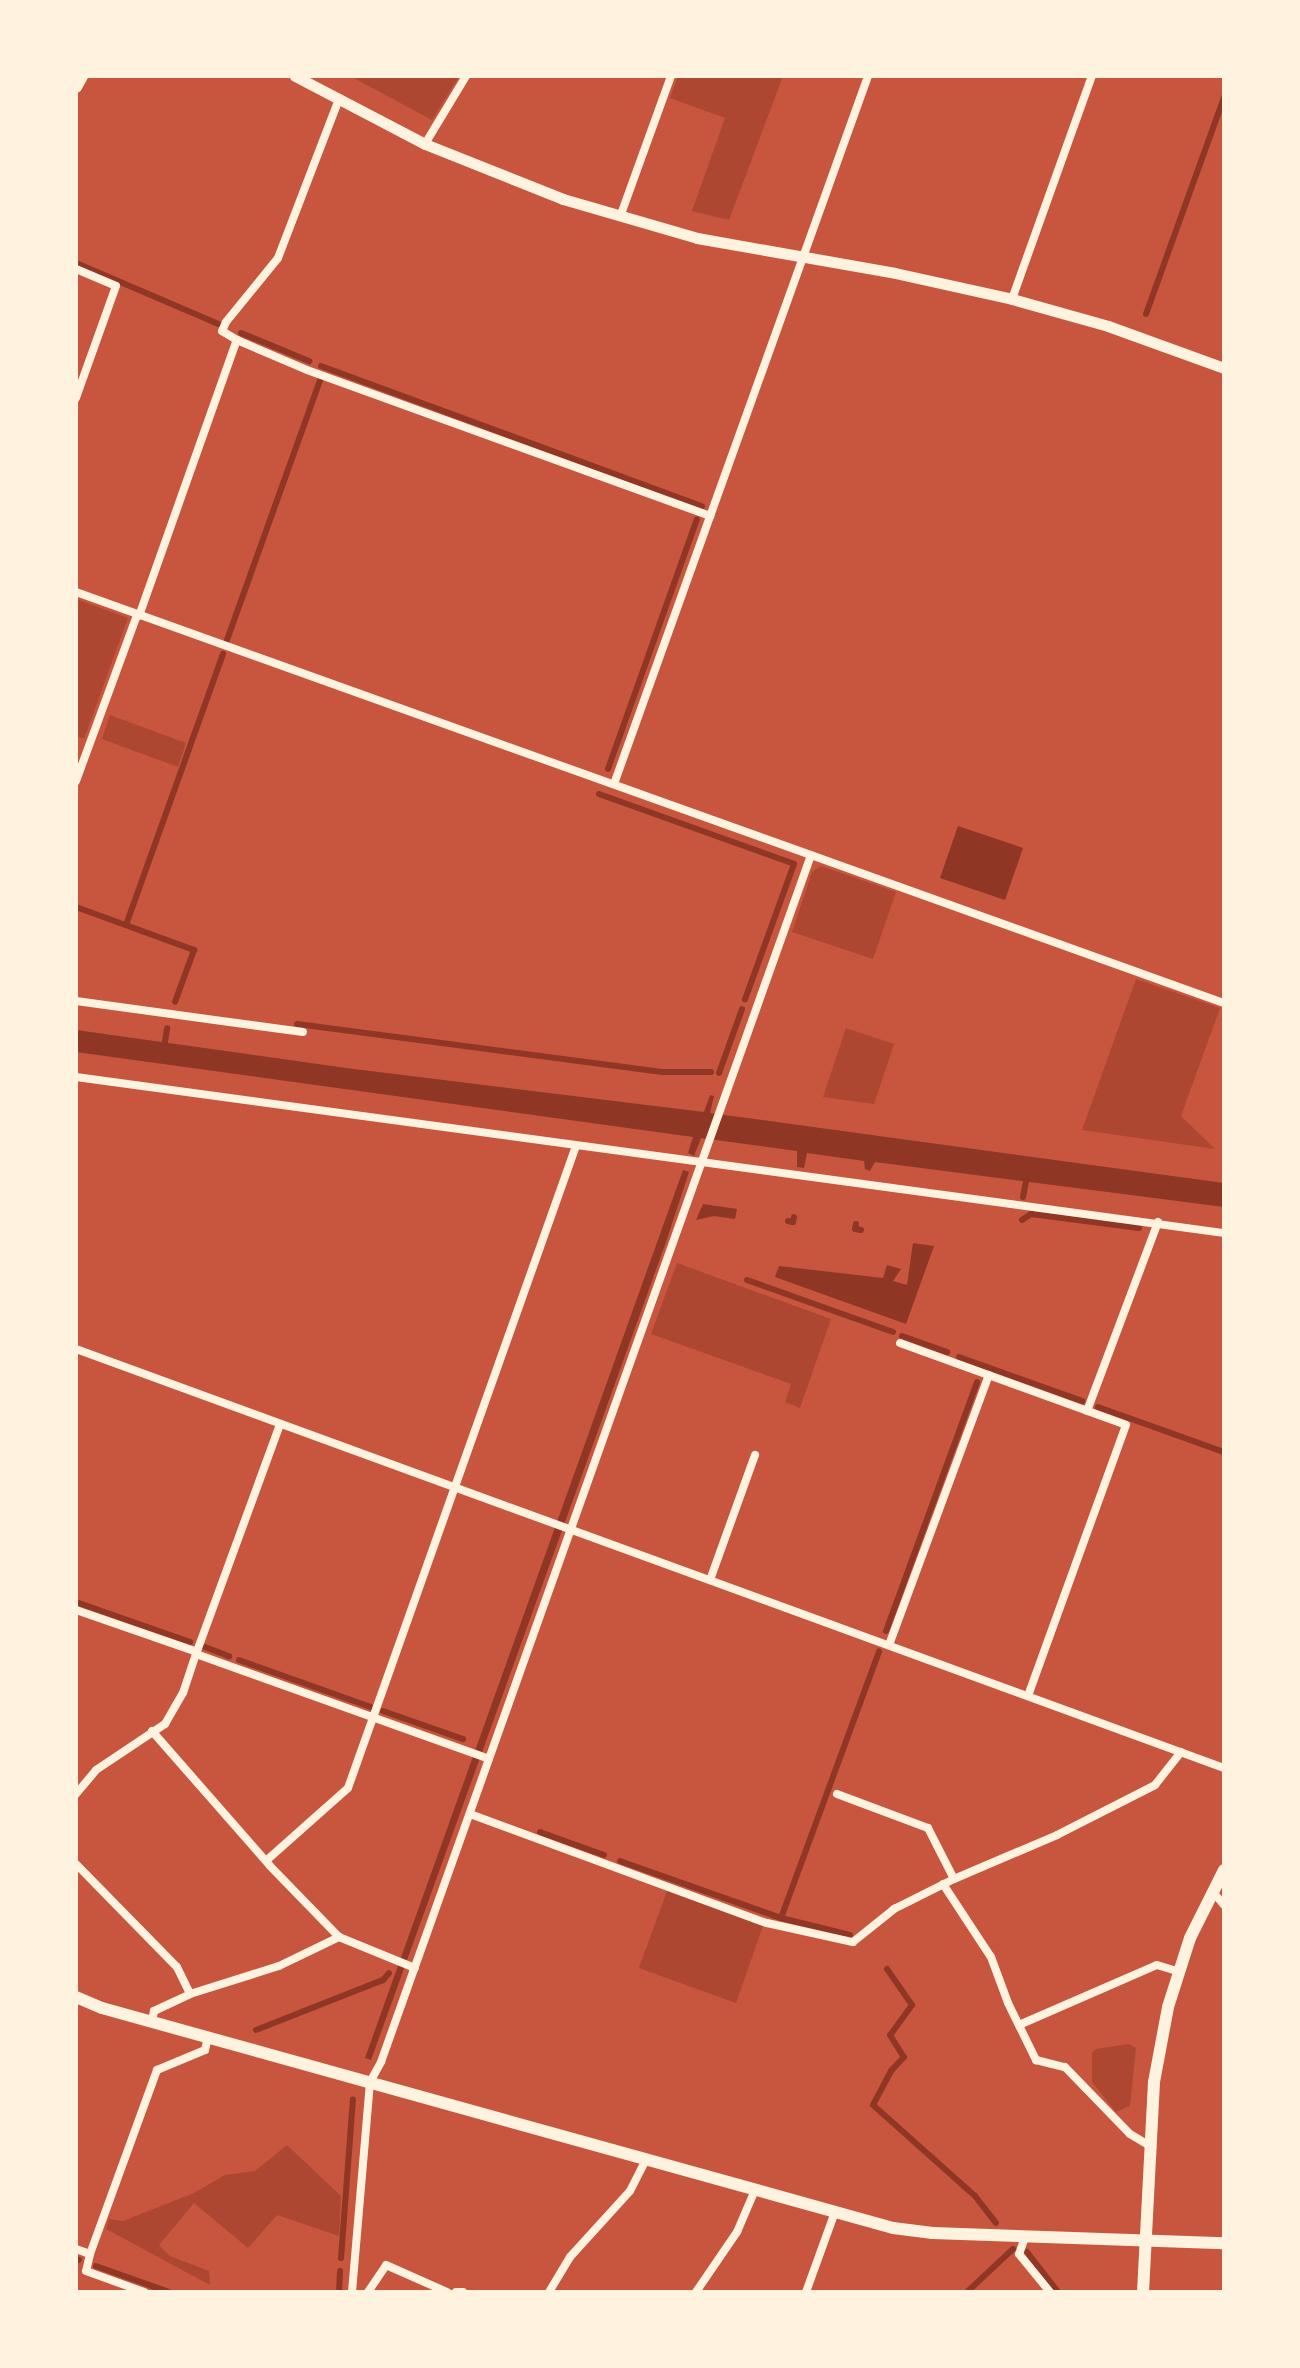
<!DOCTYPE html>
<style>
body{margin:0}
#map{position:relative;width:1300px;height:2368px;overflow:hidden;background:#c8553d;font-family:"Roboto Condensed",sans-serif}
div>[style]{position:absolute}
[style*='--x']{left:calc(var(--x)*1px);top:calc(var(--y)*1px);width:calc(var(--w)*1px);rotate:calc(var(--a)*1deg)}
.green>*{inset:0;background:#ae4732}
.water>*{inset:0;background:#8f3625}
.stream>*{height:6px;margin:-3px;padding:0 3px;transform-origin:3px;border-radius:3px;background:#8f3625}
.minor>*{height:8px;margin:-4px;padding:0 4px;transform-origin:4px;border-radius:4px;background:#fff3e0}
.tertiary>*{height:11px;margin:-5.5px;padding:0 5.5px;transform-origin:5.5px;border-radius:5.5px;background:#fff3e0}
.secondary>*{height:12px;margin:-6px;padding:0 6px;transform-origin:6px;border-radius:6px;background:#fff3e0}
span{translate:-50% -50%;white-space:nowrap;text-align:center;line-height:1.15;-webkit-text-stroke:7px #fff3e0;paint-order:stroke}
.frame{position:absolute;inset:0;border:78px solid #fff3e0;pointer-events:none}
</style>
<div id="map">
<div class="green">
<div style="clip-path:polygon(350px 76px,459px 76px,432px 120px)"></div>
<div style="clip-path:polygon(678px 76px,783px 76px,729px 220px,692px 211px,725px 118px,670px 98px)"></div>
<div style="clip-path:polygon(76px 599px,128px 618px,84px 739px,76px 736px)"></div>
<div style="clip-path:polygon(110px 715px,186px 743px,178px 767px,102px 739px)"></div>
<div style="clip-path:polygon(821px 866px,896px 892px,873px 959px,792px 932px,812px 872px)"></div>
<div style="clip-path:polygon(1136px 979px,1220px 1008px,1181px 1116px,1215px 1149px,1082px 1130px)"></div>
<div style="clip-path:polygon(846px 1028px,894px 1044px,874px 1104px,823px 1097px)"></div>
<div style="clip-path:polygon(677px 1263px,831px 1319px,800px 1408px,785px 1402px,791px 1384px,651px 1334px)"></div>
<div style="clip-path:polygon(667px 1891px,763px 1926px,736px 2003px,639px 1968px)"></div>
<div style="clip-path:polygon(1129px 2044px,1136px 2048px,1130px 2106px,1116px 2112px,1092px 2082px,1092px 2053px,1096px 2049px)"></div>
<div style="clip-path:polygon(287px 2145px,341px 2196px,339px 2236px,277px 2215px,248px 2248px,194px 2203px,159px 2245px,170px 2256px,209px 2271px,210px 2285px,106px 2229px,109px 2219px,123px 2221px,194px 2193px,225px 2175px,255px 2171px)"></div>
</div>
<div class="water">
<div style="clip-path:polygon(958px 826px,1023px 848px,1005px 900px,940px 878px)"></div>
<div style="clip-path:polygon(76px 1030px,346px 1068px,704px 1112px,710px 1095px,714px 1096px,710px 1113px,1224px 1183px,1224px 1207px,875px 1162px,870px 1171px,865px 1169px,864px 1161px,807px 1153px,804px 1168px,797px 1167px,797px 1151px,701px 1138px,694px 1156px,688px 1153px,693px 1137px,76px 1052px)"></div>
<div style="clip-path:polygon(683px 1170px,689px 1172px,666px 1242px,371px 2060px,365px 2058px)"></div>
<div style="clip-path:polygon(703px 1204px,737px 1209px,735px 1219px,714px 1216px,696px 1220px)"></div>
<div style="clip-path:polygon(913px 1243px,934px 1246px,906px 1324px,775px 1277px,779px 1266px,883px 1278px,887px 1265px,901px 1269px,893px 1281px,907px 1285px)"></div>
</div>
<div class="stream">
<div style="--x:76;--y:263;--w:155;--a:23.2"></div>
<div style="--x:1146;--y:314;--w:231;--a:-70.2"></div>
<div style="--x:241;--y:333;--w:74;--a:22.4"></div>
<div style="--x:321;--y:366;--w:406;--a:20.2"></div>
<div style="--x:227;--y:640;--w:276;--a:-70.3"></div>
<div style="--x:608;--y:769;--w:265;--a:-70.4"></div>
<div style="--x:599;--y:794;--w:207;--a:19.7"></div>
<div style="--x:794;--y:864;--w:144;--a:109.9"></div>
<div style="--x:76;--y:907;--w:126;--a:20"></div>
<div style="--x:194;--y:950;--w:55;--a:110.1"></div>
<div style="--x:126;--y:925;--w:288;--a:-70.3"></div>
<div style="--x:297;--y:1024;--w:370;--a:7.5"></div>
<div style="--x:664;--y:1072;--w:47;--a:0"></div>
<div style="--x:164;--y:1048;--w:20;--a:-81"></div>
<div style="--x:719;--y:1073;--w:68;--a:-70.2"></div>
<div style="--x:1023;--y:1197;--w:20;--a:-79"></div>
<div style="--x:1022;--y:1220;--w:11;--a:-34"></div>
<div style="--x:1031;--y:1214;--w:109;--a:7.4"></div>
<div style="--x:788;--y:1221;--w:5;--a:11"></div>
<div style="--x:793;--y:1222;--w:5;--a:-79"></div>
<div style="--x:856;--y:1224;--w:5;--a:101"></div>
<div style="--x:855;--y:1229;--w:6;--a:9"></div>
<div style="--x:747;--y:1280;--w:155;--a:19.6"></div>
<div style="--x:902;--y:1336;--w:48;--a:19.6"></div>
<div style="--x:959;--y:1357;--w:131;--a:19.7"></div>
<div style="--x:1098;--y:1407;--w:134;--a:19.7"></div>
<div style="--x:76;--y:1602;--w:121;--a:19.3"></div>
<div style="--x:886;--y:1631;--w:265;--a:-69.9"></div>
<div style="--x:205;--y:1647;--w:26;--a:21"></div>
<div style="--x:239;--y:1660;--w:140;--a:19.6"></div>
<div style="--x:383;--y:1711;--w:85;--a:19.3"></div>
<div style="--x:540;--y:1832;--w:68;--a:19.8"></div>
<div style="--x:620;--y:1861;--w:171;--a:19.5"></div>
<div style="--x:781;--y:1918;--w:71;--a:13.8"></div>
<div style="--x:781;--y:1918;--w:284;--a:-69.8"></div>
<div style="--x:887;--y:1969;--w:44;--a:55.2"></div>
<div style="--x:912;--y:2005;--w:37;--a:126"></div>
<div style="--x:890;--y:2035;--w:26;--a:58"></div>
<div style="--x:904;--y:2057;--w:19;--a:133"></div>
<div style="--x:891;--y:2071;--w:38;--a:118"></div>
<div style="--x:873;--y:2105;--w:137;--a:41.7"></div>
<div style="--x:975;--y:2196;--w:34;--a:52"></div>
<div style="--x:256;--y:2030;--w:136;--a:-21.5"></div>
<div style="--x:383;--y:1980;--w:9;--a:-49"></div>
<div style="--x:1027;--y:2252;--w:51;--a:52.2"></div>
<div style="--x:341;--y:2258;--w:159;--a:-85.7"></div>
<div style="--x:76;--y:2259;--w:3;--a:18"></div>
<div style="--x:96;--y:2266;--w:77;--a:19.6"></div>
<div style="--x:339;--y:2292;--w:21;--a:-87"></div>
<div style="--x:967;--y:2292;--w:63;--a:-43.1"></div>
</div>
<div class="minor">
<div style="--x:425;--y:144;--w:79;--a:-58.9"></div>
<div style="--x:620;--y:217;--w:150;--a:-70.1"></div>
<div style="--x:76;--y:269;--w:43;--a:23"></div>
<div style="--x:116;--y:286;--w:119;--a:109.7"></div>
<div style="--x:1012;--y:299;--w:237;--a:-70.3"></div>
<div style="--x:237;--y:340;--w:76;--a:23.2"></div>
<div style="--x:307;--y:370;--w:429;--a:19.9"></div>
<div style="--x:76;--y:592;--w:1219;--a:19.7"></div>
<div style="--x:139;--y:616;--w:293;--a:-70.5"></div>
<div style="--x:237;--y:340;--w:17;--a:-149"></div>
<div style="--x:222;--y:331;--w:10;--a:-66"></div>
<div style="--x:226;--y:322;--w:82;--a:-50.9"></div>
<div style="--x:278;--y:258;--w:170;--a:-69"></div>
<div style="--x:76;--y:781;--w:177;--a:-69.8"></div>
<div style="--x:614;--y:784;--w:752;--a:-70.26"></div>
<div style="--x:76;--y:1001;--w:229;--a:7.8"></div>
<div style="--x:76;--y:1077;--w:1159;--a:7.74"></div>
<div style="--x:900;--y:1343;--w:240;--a:19.9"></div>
<div style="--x:1126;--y:1425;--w:288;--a:109.9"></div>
<div style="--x:76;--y:1349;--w:1222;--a:20.05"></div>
<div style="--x:1087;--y:1411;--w:202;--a:-69.4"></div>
<div style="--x:710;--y:1580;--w:133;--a:-70.2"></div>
<div style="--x:76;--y:1610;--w:128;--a:19.1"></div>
<div style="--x:889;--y:1645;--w:288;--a:-69.7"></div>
<div style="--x:196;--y:1654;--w:245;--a:-69.9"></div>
<div style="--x:152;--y:1731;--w:179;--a:48.8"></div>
<div style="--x:270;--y:1866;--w:99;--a:45.8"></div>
<div style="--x:339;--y:1937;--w:82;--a:22.2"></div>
<div style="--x:76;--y:1794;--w:31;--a:-50"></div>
<div style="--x:96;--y:1770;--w:83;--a:-33.7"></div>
<div style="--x:165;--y:1724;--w:36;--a:-60"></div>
<div style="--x:183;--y:1693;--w:41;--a:-71.6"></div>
<div style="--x:196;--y:1654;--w:311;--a:19.7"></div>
<div style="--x:837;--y:1794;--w:97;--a:20.5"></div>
<div style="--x:928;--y:1828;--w:57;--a:63"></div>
<div style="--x:470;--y:1814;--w:316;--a:20.2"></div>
<div style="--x:767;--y:1923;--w:88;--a:12.5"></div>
<div style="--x:853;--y:1942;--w:53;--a:-38.8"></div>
<div style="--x:894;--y:1909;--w:67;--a:-26.6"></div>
<div style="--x:954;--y:1879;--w:112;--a:-23.1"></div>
<div style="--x:1057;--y:1835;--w:110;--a:-27"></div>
<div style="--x:1155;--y:1785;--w:42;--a:-51.8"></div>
<div style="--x:267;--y:1860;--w:108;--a:-41.6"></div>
<div style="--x:348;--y:1788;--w:681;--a:-70.45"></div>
<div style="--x:76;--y:1864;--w:144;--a:45.6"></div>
<div style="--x:177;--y:1967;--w:30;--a:64"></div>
<div style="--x:943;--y:1884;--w:87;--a:56.7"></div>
<div style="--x:991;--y:1957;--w:49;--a:69.7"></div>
<div style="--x:1008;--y:2003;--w:64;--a:63.8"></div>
<div style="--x:1036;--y:2060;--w:30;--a:14"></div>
<div style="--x:1065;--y:2067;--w:93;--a:45.9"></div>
<div style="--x:1130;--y:2134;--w:26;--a:31"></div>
<div style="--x:1213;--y:1892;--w:17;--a:50"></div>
<div style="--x:152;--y:2022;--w:11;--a:-80"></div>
<div style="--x:154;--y:2011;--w:40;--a:-25"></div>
<div style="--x:190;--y:1994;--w:93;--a:-17.5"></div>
<div style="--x:279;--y:1966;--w:67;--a:-25.8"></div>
<div style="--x:1019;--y:2025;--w:150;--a:-23.5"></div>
<div style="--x:1157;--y:1965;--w:24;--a:17"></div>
<div style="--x:1025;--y:2237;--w:18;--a:109"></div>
<div style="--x:1019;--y:2254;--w:49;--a:50.8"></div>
<div style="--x:76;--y:2249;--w:15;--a:20"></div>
<div style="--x:90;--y:2254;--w:17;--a:103"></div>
<div style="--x:86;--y:2271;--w:62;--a:19.9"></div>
<div style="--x:90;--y:2254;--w:196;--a:-70"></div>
<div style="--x:157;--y:2070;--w:52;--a:-22.6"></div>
<div style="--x:205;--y:2050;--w:13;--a:-77"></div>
<div style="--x:352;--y:2292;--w:211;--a:-85.1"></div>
<div style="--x:370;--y:2082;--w:23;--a:-61"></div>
<div style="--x:381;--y:2062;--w:1281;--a:-70.39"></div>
<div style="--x:368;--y:2292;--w:32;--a:-56"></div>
<div style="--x:386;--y:2265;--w:67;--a:23.9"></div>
<div style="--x:456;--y:2292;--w:7;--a:0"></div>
<div style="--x:549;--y:2292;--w:41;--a:-59"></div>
<div style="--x:570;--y:2257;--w:89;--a:-47.7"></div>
<div style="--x:630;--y:2191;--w:36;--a:-63"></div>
<div style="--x:696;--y:2292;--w:73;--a:-55.7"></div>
<div style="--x:737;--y:2232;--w:46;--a:-66.8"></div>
<div style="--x:806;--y:2292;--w:85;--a:-70.1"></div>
</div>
<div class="tertiary">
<div style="--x:295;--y:76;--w:147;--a:27.6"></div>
<div style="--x:425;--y:144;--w:149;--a:21.7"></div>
<div style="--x:563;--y:199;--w:140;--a:16.2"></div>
<div style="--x:697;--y:238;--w:201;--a:10"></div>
<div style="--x:895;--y:273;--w:120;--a:12.5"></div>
<div style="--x:1012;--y:299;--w:100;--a:15.7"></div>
<div style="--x:1108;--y:326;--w:123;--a:19.9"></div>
</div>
<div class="secondary">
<div style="--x:76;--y:87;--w:13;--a:-61"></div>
<div style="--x:76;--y:1997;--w:28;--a:23"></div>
<div style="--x:102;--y:2008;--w:821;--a:15.54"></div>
<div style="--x:893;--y:2228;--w:40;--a:7.1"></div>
<div style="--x:933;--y:2233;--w:291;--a:2"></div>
<div style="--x:1143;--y:2292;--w:210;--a:-87"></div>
<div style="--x:1154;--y:2082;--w:76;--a:-79.4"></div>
<div style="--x:1168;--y:2007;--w:72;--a:-72.3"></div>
<div style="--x:1190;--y:1938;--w:76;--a:-63.4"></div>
</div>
<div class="frame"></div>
</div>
